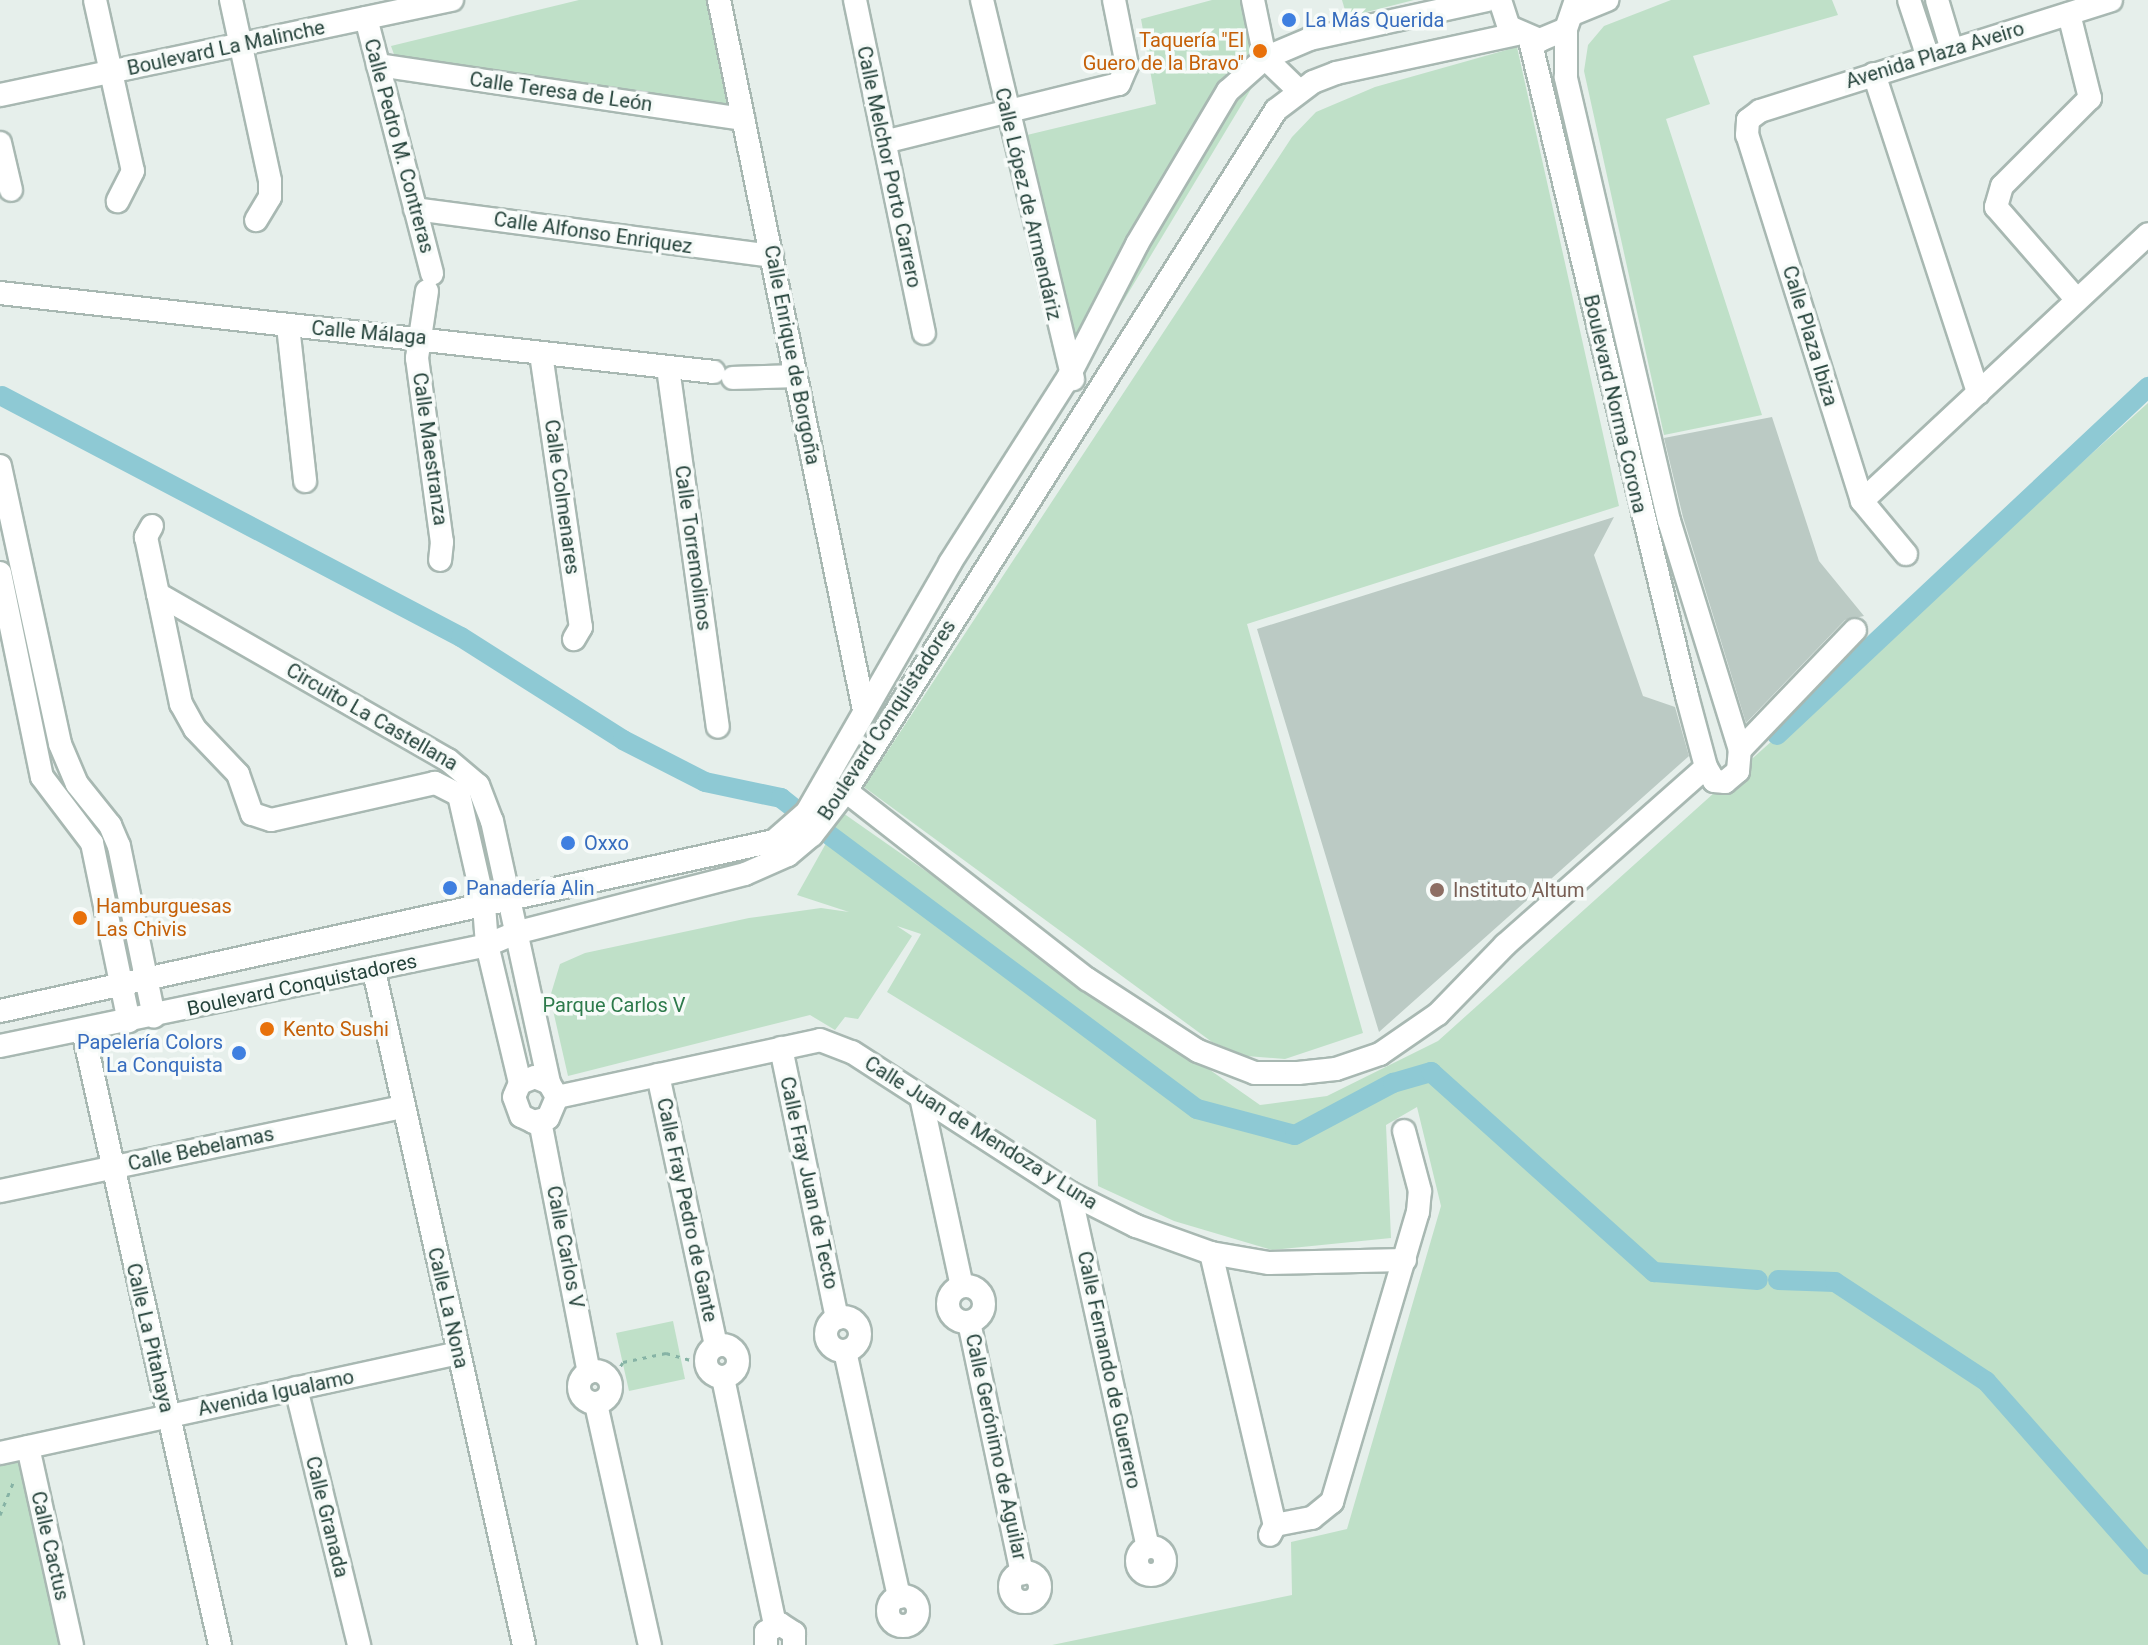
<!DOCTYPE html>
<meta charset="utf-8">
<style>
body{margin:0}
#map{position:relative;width:2148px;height:1645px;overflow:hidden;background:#e6efeb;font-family:Roboto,sans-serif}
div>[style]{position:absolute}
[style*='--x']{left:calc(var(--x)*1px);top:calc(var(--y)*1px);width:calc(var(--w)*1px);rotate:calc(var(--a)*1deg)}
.green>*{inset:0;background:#bfe0c8}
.canal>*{height:20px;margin:-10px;padding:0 10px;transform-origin:10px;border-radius:10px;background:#8ec9d4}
.building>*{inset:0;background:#bbcac4}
.path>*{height:3px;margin-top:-1.5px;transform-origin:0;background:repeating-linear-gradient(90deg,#86b3a5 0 4px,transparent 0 10px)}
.roads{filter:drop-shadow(2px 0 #a8b8b2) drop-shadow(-2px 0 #a8b8b2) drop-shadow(0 2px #a8b8b2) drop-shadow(0 -2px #a8b8b2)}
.minor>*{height:22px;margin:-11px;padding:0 11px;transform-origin:11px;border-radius:11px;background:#fff}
.minor>.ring{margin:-11px;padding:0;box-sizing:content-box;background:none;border:22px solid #fff;border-radius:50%}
.dots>*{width:22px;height:22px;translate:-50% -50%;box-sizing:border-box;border:4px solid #f7fbf9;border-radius:50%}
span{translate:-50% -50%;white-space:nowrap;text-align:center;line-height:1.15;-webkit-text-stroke:7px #f7fbf9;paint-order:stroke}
.shop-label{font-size:20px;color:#366cbe}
.left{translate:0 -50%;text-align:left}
.right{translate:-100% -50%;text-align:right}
.food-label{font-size:20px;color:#c56008}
.street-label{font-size:20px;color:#24423a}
.education-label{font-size:20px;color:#785e54}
.park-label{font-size:20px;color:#2d7a4b}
</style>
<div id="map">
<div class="green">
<div style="clip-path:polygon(579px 0,709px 0,731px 105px,396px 60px,391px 46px)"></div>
<div style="clip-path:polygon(1212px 0,1248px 0,1260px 74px,1100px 340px,1072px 343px,1027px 135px,1156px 104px,1141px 19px)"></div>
<div style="clip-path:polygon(1342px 0,1414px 0,1347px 17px)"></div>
<div style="clip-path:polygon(1671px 0,1832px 0,1838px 15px,1693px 56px,1710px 104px,1666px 119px,1762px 415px,1664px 435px,1584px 71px,1588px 45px,1604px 26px)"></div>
<div style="clip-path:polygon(1517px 47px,1619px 506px,1247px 624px,1363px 1033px,1285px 1059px,1246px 1056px,1212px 1042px,864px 787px,1292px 137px,1316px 112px,1375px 87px)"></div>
<div style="clip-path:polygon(2148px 403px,2148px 1645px,1052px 1645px,1292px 1595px,1291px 1542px,1347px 1529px,1441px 1206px,1417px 1107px,1386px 1125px,1391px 1238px,1272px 1250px,1174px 1221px,1098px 1186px,1096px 1120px,887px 992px,921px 934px,897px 926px,912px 936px,858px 1019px,845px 1017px,835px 1030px,810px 1015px,568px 1076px,550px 997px,560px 964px,585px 953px,749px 918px,821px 908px,849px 912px,797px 895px,843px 813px,1260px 1105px,1327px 1096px,1438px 1041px)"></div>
<div style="clip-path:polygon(673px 1321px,685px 1379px,629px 1391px,616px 1333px)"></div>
<div style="clip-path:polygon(20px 1458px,65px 1645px,0 1645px,0 1463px)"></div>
</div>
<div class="canal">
<div style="--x:2;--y:396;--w:518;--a:27.7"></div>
<div style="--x:461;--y:637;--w:192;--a:32.4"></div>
<div style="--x:623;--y:740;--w:92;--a:27.1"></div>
<div style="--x:705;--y:782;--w:78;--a:11.9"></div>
<div style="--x:781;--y:798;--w:16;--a:38"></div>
<div style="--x:1777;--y:735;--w:509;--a:-43.17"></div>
<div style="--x:828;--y:834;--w:460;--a:36.7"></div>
<div style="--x:1197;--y:1109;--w:101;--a:14.9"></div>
<div style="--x:1295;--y:1135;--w:111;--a:-28"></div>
<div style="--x:1393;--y:1083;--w:40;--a:-16"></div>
<div style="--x:1431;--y:1072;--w:300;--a:41.9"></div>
<div style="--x:1654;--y:1272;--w:104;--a:4.4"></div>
<div style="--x:1778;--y:1280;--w:57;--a:2"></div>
<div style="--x:1835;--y:1282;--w:181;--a:33.3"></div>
<div style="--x:1986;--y:1381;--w:245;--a:48.6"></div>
</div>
<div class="building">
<div style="clip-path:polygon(1772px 417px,1819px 561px,1864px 616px,1845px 620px,1746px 723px,1683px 517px,1664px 438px)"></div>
<div style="clip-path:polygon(1614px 517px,1594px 555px,1643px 696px,1675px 707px,1689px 756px,1379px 1032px,1257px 629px)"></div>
</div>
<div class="path">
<div style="--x:610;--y:1383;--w:25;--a:-58"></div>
<div style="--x:623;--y:1362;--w:44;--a:-11.8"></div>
<div style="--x:666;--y:1353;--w:40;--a:16"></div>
<div style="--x:0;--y:1515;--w:38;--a:-68"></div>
</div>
<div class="roads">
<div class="minor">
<div style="--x:95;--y:0;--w:175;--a:77.5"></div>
<div style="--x:133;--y:171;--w:34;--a:117"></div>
<div style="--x:231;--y:0;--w:185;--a:77.8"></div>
<div style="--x:270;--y:181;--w:16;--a:90"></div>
<div style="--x:270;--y:197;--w:27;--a:121"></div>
<div style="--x:719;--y:0;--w:725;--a:78.46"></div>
<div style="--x:855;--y:0;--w:340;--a:78.3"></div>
<div style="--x:982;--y:0;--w:390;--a:76.5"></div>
<div style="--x:1253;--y:0;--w:59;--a:78.3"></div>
<div style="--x:1265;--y:58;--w:47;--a:44.1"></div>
<div style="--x:1500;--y:0;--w:28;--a:72"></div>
<div style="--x:1509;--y:27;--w:34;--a:23"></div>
<div style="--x:1540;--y:40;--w:28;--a:-23"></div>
<div style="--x:1566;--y:29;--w:31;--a:-71"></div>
<div style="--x:1909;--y:0;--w:60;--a:71.6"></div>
<div style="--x:1937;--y:0;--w:52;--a:73.3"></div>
<div style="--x:1575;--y:13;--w:35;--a:-22"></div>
<div style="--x:2069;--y:14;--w:87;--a:76"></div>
<div style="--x:2090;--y:98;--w:124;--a:135"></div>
<div style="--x:2002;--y:186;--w:22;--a:106"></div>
<div style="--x:1996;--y:207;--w:123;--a:48.9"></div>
<div style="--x:366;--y:18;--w:264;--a:75.5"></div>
<div style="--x:1530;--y:40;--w:675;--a:76.54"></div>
<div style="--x:1687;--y:696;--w:73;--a:75"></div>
<div style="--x:1706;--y:767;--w:16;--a:60"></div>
<div style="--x:1714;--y:781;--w:11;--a:5"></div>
<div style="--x:1725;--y:782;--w:17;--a:-40"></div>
<div style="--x:1738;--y:771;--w:21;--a:-85"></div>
<div style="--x:1740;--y:750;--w:240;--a:-107.2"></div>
<div style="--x:1669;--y:521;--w:456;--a:-103.1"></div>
<div style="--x:1566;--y:77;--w:48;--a:-90"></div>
<div style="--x:378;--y:65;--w:369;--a:8.4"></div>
<div style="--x:1874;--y:74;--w:336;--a:71.9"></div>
<div style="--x:0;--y:95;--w:462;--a:-11.9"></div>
<div style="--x:884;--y:142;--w:242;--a:-13.9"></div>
<div style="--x:1119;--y:84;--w:21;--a:-67"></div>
<div style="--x:1127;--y:65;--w:66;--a:-101.3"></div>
<div style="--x:0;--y:143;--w:48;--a:76.8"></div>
<div style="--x:415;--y:209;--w:360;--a:7.5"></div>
<div style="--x:427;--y:291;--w:68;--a:98.5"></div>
<div style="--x:417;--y:358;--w:186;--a:82.3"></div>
<div style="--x:442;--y:542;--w:18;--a:96"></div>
<div style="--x:0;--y:293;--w:718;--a:6.31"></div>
<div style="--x:288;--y:326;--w:156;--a:83.7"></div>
<div style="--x:541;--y:354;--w:276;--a:81.7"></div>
<div style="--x:581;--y:627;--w:14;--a:120"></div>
<div style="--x:668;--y:368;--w:362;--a:82.1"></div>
<div style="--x:733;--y:378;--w:63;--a:-1.8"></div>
<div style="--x:0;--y:466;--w:284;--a:77.8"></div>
<div style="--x:60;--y:744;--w:43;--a:67"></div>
<div style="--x:77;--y:784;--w:53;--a:51.2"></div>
<div style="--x:110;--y:825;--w:23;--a:67"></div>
<div style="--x:119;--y:846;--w:174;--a:78.4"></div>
<div style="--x:1862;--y:501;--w:391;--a:-43"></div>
<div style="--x:152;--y:526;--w:13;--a:119"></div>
<div style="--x:146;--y:537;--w:58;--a:78.1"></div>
<div style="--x:1906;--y:554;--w:69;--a:-129.7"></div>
<div style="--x:1862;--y:501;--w:384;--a:-107.4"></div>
<div style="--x:1747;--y:135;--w:15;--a:-86"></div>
<div style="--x:1748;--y:120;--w:15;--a:-37"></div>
<div style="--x:1760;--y:111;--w:368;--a:-17.5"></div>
<div style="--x:0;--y:573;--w:208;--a:78.4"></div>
<div style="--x:42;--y:777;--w:83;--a:52.9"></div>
<div style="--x:92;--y:843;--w:182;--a:78.3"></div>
<div style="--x:1740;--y:750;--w:166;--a:-46.2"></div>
<div style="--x:846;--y:791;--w:306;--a:38"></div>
<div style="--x:1087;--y:979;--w:132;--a:33"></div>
<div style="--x:1198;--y:1051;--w:61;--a:21.1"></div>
<div style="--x:1255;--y:1073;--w:43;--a:0"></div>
<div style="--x:1298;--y:1073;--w:38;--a:-6"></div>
<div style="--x:1336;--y:1069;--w:46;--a:-18.8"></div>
<div style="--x:1380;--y:1054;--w:70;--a:-34.6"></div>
<div style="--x:1438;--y:1014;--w:96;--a:-45.8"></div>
<div style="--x:1505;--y:945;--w:268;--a:-41.5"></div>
<div style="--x:374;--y:971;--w:690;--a:77.45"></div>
<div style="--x:0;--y:1011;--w:792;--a:-12.39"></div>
<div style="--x:774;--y:841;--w:44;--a:-41.3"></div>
<div style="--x:807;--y:812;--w:287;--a:-60.1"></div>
<div style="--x:950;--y:563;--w:222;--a:-57.5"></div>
<div style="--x:1069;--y:376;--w:148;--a:-62.7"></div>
<div style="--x:1137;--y:244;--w:178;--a:-59.3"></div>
<div style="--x:1228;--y:91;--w:50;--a:-41.7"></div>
<div style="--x:1265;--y:58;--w:49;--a:-22.9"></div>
<div style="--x:1310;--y:39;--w:181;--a:-12.4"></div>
<div style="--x:83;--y:1031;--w:629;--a:77.42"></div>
<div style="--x:0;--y:1046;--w:497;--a:-11.7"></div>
<div style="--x:487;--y:945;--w:30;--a:-23"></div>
<div style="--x:515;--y:933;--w:237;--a:-14.4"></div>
<div style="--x:745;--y:874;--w:47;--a:-23.8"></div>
<div style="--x:788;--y:855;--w:31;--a:-40"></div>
<div style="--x:812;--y:835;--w:56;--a:-52.3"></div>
<div style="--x:846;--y:791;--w:805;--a:-57.73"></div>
<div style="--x:1276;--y:110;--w:46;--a:-37.1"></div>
<div style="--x:1313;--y:82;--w:25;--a:-21"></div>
<div style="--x:1336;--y:73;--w:185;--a:-12.2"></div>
<div style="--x:781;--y:1048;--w:276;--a:78.3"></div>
<div style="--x:658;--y:1075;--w:277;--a:77.9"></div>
<div style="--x:520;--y:1083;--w:142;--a:-103.4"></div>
<div style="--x:487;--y:945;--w:40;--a:-94.3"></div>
<div style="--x:484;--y:905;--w:113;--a:-102.8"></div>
<div style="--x:459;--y:795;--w:27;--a:-153"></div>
<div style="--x:435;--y:783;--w:168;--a:167.3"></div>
<div style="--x:271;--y:820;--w:20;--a:-162"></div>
<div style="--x:252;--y:814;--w:42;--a:-109.3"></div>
<div style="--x:238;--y:774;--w:62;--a:-133.7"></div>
<div style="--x:195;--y:729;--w:29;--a:-119"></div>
<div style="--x:181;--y:704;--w:112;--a:-101.8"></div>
<div style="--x:158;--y:594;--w:334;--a:29.8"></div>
<div style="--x:448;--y:760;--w:39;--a:40"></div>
<div style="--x:478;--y:785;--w:39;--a:69"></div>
<div style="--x:492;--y:821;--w:268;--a:77.7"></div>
<div style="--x:549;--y:1083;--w:16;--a:60"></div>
<div style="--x:557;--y:1097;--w:23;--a:113"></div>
<div style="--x:548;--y:1118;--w:15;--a:164"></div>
<div style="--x:534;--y:1122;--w:14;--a:-155"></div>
<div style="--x:521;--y:1116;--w:20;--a:-110"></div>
<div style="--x:514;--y:1097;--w:15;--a:-67"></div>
<div style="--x:520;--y:1083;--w:16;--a:-22"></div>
<div style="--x:535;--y:1077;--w:15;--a:23"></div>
<div style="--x:557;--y:1097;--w:269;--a:-12.2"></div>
<div style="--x:820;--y:1040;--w:34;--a:21"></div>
<div style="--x:852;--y:1052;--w:260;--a:32.9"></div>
<div style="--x:1070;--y:1193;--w:74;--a:26.6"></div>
<div style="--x:1136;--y:1226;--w:80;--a:19.8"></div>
<div style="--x:1211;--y:1253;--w:59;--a:9.8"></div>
<div style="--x:1269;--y:1263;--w:136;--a:-1.3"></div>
<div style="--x:921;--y:1097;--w:193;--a:77.8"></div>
<div style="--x:540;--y:1121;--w:256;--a:79"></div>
<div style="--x:0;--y:1191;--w:411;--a:-11.8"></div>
<div style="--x:1070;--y:1193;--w:362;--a:77.6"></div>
<div style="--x:1211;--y:1253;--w:279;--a:76.8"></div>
<div style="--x:1275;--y:1525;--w:11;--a:117"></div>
<div class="ring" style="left:948px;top:1286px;width:14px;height:14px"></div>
<div class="ring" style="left:826px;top:1317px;width:12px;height:12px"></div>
<div style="--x:969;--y:1322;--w:257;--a:78.1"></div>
<div class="ring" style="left:706px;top:1345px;width:10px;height:10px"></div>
<div style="--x:845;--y:1351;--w:252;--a:77.6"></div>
<div class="ring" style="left:579px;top:1371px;width:10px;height:10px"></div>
<div style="--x:723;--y:1378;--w:252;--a:78.1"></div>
<div style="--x:296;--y:1388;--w:265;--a:76.2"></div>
<div style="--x:596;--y:1404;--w:247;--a:77.4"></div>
<div style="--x:28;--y:1447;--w:203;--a:77.5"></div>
<div style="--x:0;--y:1453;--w:469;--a:-12.3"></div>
<div style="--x:1275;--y:1525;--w:38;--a:-11"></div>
<div style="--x:1312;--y:1518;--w:26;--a:-39"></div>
<div style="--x:1332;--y:1502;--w:302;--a:-73.5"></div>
<div style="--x:1418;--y:1212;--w:21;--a:-85"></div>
<div style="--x:1420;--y:1191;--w:62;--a:-104.9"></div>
<div class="ring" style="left:1137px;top:1547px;width:6px;height:6px"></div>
<div class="ring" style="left:1010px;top:1572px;width:8px;height:8px"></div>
<div class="ring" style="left:888px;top:1596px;width:8px;height:8px"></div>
<div style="--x:766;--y:1645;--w:13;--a:-90"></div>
<div style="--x:766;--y:1632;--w:16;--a:-30"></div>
<div style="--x:780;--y:1624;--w:17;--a:33"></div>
<div style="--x:794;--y:1633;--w:12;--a:90"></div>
</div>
</div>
<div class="dots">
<div style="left:1289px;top:20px;background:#3f7fe0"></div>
<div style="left:1260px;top:51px;background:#e8710a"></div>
<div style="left:568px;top:843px;background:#3f7fe0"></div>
<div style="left:450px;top:888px;background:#3f7fe0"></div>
<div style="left:1437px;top:890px;background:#8d6e63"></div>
<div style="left:80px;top:918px;background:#e8710a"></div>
<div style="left:267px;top:1029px;background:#e8710a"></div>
<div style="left:239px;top:1053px;background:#3f7fe0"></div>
</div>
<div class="shop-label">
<span class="left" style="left:1305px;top:20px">La Más Querida</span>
<span class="left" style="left:584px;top:843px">Oxxo</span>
<span class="left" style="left:466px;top:888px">Panadería Alin</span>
<span class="right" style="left:223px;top:1054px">Papelería Colors<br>La Conquista</span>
</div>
<div class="food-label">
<span class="right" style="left:1244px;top:52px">Taquería "El<br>Guero de la Bravo"</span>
<span class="left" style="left:96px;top:918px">Hamburguesas<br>Las Chivis</span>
<span class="left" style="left:283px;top:1029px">Kento Sushi</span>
</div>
<div class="street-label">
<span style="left:226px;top:48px;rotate:-12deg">Boulevard La Malinche</span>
<span style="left:1935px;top:55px;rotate:-17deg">Avenida Plaza Aveiro</span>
<span style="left:561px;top:92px;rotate:8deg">Calle Teresa de León</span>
<span style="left:399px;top:146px;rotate:75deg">Calle Pedro M. Contreras</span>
<span style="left:889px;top:167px;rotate:78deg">Calle Melchor Porto Carrero</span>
<span style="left:1028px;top:204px;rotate:77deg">Calle López de Armendáriz</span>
<span style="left:593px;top:233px;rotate:8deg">Calle Alfonso Enriquez</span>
<span style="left:369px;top:333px;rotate:5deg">Calle Málaga</span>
<span style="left:1810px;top:336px;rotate:73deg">Calle Plaza Ibiza</span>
<span style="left:792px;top:355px;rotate:79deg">Calle Enrique de Borgoña</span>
<span style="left:1615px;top:404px;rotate:77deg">Boulevard Norma Corona</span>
<span style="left:430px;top:449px;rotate:82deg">Calle Maestranza</span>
<span style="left:562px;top:497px;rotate:82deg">Calle Colmenares</span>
<span style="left:693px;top:548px;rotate:82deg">Calle Torremolinos</span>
<span style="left:372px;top:717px;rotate:30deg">Circuito La Castellana</span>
<span style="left:887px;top:720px;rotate:-57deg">Boulevard Conquistadores</span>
<span style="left:302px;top:985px;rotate:-12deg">Boulevard Conquistadores</span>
<span style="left:981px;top:1133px;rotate:32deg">Calle Juan de Mendoza y Luna</span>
<span style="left:201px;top:1149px;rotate:-12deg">Calle Bebelamas</span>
<span style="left:809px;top:1183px;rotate:78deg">Calle Fray Juan de Tecto</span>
<span style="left:687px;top:1210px;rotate:78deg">Calle Fray Pedro de Gante</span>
<span style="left:565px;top:1247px;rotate:79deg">Calle Carlos V</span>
<span style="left:448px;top:1308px;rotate:77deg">Calle La Nona</span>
<span style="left:150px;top:1338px;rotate:77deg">Calle La Pitahaya</span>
<span style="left:1109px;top:1370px;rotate:78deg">Calle Fernando de Guerrero</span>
<span style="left:276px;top:1393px;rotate:-12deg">Avenida Igualamo</span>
<span style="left:996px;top:1447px;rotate:78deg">Calle Gerónimo de Aguilar</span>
<span style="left:327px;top:1517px;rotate:76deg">Calle Granada</span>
<span style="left:50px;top:1546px;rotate:77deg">Calle Cactus</span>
</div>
<div class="education-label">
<span class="left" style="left:1453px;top:890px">Instituto Altum</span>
</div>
<div class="park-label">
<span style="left:614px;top:1005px">Parque Carlos V</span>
</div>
</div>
